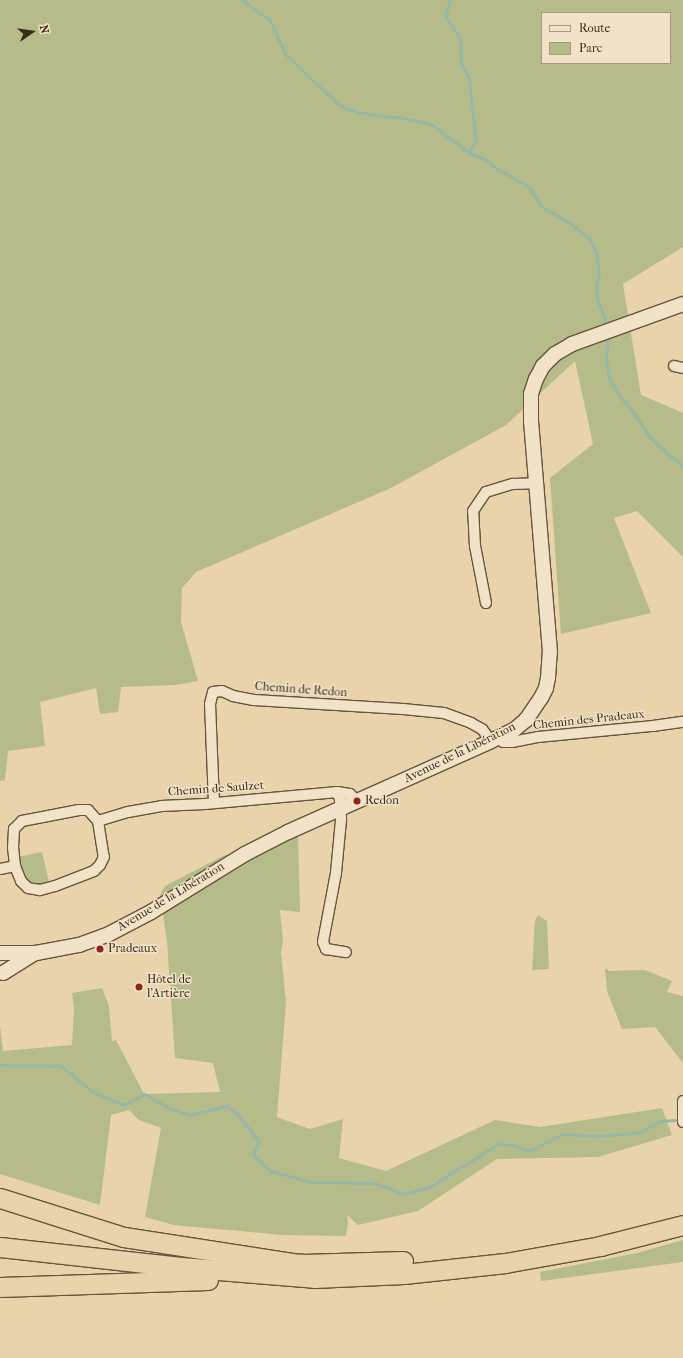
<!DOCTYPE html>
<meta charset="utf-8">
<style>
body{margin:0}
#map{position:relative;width:683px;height:1358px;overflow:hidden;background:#e9d3ab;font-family:"IM FELL French Canon",serif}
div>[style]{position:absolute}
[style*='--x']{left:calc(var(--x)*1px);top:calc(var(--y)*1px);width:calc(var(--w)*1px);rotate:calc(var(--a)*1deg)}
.green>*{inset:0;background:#b5bc89}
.stream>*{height:3px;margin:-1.5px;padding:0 1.5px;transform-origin:1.5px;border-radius:1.5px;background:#97b8a8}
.roads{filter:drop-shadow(1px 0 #66543e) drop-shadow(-1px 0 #66543e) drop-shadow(0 1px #66543e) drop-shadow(0 -1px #66543e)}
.street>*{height:10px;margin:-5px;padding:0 5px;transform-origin:5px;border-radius:5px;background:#f1e2c8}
.secondary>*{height:14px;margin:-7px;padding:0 7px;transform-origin:7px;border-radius:7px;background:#f1e2c8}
.highway>*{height:19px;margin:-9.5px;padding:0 9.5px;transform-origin:9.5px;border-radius:9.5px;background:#e9d3ab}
.dots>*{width:11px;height:11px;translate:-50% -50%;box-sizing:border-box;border:2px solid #f1e2c8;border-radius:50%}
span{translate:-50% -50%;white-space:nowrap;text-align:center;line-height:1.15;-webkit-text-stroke:3px #f1e2c8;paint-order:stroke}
.street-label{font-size:12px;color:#3a2a1a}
.poi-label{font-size:12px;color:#3a2a1a}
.left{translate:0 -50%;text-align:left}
.legend{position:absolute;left:541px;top:12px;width:130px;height:52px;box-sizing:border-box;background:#f1e2c8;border:1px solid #a89882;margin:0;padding:5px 7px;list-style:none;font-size:12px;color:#3a2a1a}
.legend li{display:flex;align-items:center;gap:8px;height:20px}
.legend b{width:20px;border:1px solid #a89882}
.north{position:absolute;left:12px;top:12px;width:40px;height:40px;-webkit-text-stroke:3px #f1e2c8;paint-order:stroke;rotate:77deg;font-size:11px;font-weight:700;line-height:16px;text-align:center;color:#3a2a1a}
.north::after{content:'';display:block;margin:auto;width:14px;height:18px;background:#3a2a1a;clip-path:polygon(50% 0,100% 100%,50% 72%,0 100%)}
</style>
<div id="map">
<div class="green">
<div style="clip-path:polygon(evenodd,0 0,683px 0,683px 247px,623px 284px,641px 395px,683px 413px,683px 557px,637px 511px,614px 518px,651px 613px,561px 634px,550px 478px,593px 444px,575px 361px,506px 425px,391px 488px,196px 572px,182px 588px,181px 622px,198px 681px,176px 685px,121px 687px,118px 712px,100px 714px,96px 688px,40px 702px,45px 746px,8px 751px,5px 780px,0 781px,0 0,542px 13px,670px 13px,670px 63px,542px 63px,542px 13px)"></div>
<div style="clip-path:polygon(298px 836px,300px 912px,280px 910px,283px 941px,281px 953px,286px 1002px,277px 1117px,310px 1129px,343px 1119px,339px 1158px,386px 1171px,495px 1120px,540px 1127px,662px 1108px,672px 1135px,598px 1157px,497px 1159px,418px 1211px,358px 1225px,347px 1215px,348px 1223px,346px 1236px,283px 1235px,174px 1225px,145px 1217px,161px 1128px,139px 1120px,129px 1110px,111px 1115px,100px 1205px,0 1174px,0 1026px,3px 1051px,72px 1045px,74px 1008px,72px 993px,102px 988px,109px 1006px,112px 1041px,116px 1040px,144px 1094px,220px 1092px,213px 1063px,175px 1058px,167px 941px,160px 895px,165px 886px,223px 856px)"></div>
<div style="clip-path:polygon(42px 852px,51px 891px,42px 895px,23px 891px,17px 857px)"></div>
<div style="clip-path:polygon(538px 915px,547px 921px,549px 969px,532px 970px,535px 921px)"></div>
<div style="clip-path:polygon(605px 968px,609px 971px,645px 970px,672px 981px,667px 992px,683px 996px,683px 1063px,655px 1027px,622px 1029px,607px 991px)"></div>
<div style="clip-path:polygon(683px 1240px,683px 1262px,541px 1281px,540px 1272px,637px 1253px)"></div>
</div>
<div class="stream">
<div style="--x:242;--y:0;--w:34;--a:36"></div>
<div style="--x:270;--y:20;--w:37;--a:66"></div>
<div style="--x:285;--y:54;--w:74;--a:43.4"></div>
<div style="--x:339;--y:105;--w:19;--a:21"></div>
<div style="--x:357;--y:112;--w:33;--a:9"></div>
<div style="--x:390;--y:117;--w:9;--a:0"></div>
<div style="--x:399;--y:117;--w:35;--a:13"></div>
<div style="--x:433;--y:125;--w:46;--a:37.9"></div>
<div style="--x:469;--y:153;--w:19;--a:21"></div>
<div style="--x:487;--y:160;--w:8;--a:45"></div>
<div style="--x:493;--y:166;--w:42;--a:30.3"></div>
<div style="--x:529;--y:187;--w:22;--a:58"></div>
<div style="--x:541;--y:206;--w:35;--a:31"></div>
<div style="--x:571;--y:224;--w:23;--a:38"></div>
<div style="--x:589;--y:238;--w:16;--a:63"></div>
<div style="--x:596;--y:252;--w:21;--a:82"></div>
<div style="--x:599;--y:273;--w:13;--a:103"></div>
<div style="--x:596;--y:286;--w:13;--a:86"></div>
<div style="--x:597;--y:299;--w:17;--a:66"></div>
<div style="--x:604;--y:315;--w:13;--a:81"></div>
<div style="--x:450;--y:0;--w:16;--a:108"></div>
<div style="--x:445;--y:15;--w:28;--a:58"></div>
<div style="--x:460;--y:39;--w:24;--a:88"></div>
<div style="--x:461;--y:63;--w:18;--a:63"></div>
<div style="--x:469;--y:79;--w:61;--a:83.5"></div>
<div style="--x:476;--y:140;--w:15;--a:118"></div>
<div style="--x:608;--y:336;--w:24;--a:95"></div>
<div style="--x:606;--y:360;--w:18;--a:81"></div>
<div style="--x:609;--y:378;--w:17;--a:62"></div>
<div style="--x:617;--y:393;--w:21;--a:49"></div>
<div style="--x:631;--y:409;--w:36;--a:56"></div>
<div style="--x:651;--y:439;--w:42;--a:40.2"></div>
<div style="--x:0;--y:1065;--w:61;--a:0.9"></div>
<div style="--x:61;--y:1066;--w:41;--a:39.1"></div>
<div style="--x:93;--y:1092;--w:34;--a:23"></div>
<div style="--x:124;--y:1105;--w:23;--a:-29"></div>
<div style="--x:144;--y:1094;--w:31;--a:29"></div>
<div style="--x:171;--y:1109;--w:20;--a:18"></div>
<div style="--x:190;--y:1115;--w:38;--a:-14"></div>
<div style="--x:227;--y:1106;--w:14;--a:39"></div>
<div style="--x:238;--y:1115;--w:33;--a:51"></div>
<div style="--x:259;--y:1141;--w:15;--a:113"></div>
<div style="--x:253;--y:1155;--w:24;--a:42"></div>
<div style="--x:271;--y:1171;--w:41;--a:15.4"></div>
<div style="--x:311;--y:1182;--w:64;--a:0.9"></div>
<div style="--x:375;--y:1183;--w:31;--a:21"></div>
<div style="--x:404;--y:1194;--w:26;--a:-16"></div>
<div style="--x:429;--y:1187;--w:84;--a:-31.8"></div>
<div style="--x:500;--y:1143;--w:32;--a:13"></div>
<div style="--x:531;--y:1150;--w:35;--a:-27"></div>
<div style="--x:562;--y:1134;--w:38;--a:3"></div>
<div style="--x:600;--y:1136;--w:40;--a:-5.7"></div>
<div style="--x:640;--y:1132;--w:23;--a:-29"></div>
<div style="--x:660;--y:1121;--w:15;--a:-4"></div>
</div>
<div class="roads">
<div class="street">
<div style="--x:674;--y:366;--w:9;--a:13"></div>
<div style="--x:486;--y:603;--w:58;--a:-100.9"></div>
<div style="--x:475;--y:546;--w:35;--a:-93"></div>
<div style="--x:473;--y:511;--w:23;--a:-56"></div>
<div style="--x:486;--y:492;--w:28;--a:-17"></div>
<div style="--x:513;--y:484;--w:23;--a:-2"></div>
<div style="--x:501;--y:737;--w:5;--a:68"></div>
<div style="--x:503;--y:742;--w:9;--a:0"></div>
<div style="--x:512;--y:742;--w:26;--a:-11"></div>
<div style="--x:538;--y:737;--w:116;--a:-5.5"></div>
<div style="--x:653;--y:726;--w:30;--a:-8"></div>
<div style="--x:337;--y:792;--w:8;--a:67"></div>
<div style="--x:340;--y:799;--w:21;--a:87"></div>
<div style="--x:341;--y:820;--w:53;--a:95.4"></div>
<div style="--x:336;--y:873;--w:70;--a:100.7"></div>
<div style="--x:323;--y:942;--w:8;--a:67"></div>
<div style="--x:326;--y:949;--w:20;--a:9"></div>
<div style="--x:214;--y:803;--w:99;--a:-92.3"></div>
<div style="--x:210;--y:704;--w:12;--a:-76"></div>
<div style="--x:213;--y:692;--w:9;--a:-6"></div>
<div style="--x:222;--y:691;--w:12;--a:24"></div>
<div style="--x:233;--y:696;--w:21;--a:11"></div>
<div style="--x:254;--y:700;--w:149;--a:3.5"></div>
<div style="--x:403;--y:709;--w:41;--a:5.6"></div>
<div style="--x:444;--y:713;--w:29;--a:20"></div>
<div style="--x:471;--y:723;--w:13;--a:29"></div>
<div style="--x:482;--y:729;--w:15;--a:53"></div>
<div style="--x:79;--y:810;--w:9;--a:0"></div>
<div style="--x:88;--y:810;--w:15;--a:48"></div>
<div style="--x:98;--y:821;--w:36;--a:81"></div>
<div style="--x:104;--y:857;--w:9;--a:117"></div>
<div style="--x:100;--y:865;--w:8;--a:135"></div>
<div style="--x:94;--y:871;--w:42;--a:159"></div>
<div style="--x:55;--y:886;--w:16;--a:165"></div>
<div style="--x:40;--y:890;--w:12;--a:-171"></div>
<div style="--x:28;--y:888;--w:10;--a:-135"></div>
<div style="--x:21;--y:881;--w:16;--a:-112"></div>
<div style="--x:15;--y:866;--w:18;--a:-96"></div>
<div style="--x:13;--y:848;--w:19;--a:-87"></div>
<div style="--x:14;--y:829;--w:11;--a:-45"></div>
<div style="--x:22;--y:821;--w:58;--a:-10.9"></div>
<div style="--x:98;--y:821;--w:31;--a:-17"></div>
<div style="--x:128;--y:812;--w:34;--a:-10"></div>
<div style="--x:161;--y:806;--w:44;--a:-2.6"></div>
<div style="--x:205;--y:804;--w:133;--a:-5.2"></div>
<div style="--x:337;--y:792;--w:13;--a:9"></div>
<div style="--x:350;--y:794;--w:10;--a:45"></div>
<div style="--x:0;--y:869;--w:15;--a:-11"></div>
<div style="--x:683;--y:1101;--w:21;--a:90"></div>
</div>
<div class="secondary">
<div style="--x:0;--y:953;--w:36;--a:0"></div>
<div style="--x:36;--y:953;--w:44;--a:-10.5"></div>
<div style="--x:79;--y:945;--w:32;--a:-20"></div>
<div style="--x:109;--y:934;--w:47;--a:-27.6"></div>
<div style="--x:151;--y:912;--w:110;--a:-31.7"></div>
<div style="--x:245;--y:854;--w:48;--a:-27.1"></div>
<div style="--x:288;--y:832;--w:222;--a:-24.1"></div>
<div style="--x:491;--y:741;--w:25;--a:-26"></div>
<div style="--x:514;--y:730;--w:16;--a:-40"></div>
<div style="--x:526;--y:720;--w:27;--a:-56"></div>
<div style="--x:541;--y:698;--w:11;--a:-63"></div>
<div style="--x:546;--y:688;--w:10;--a:-79"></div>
<div style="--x:548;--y:678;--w:26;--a:-86"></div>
<div style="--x:550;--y:652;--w:231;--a:-94.7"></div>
<div style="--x:531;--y:422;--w:28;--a:-90"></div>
<div style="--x:531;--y:394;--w:16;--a:-72"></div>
<div style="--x:536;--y:379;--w:15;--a:-62"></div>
<div style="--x:543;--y:366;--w:17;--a:-45"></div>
<div style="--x:555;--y:354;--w:20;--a:-30"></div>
<div style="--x:572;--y:344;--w:118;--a:-19.8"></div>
<div style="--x:3;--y:973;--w:38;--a:-32"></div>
</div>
<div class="highway">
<div style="--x:0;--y:1198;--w:130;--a:17.5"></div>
<div style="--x:124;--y:1237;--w:170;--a:8.8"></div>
<div style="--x:0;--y:1247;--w:182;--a:6.3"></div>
<div style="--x:181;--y:1267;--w:133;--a:4.7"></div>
<div style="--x:314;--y:1278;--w:90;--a:-2.5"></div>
<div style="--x:404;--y:1274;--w:102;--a:-6.2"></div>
<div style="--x:505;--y:1263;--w:97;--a:-10.1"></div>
<div style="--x:600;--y:1246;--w:86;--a:-14.2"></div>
<div style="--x:280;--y:1263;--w:23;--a:2"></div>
<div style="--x:303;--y:1264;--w:100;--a:-1.7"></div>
<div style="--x:0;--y:1287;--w:208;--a:-1.9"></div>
</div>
</div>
<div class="dots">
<div style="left:357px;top:801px;background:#8f2418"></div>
<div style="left:100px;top:949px;background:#8f2418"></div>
<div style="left:139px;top:987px;background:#8f2418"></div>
</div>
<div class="street-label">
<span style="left:301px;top:690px;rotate:4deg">Chemin de Redon</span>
<span style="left:589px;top:720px;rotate:-6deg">Chemin des Pradeaux</span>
<span style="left:460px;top:753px;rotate:-26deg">Avenue de la Libération</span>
<span style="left:216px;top:789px;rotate:-4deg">Chemin de Saulzet</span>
<span style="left:171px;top:897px;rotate:-31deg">Avenue de la Libération</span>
</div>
<div class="poi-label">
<span class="left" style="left:365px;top:801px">Redon</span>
<span class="left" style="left:108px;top:949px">Pradeaux</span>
<span class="left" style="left:147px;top:987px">Hôtel de<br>l'Artière</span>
</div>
<ul class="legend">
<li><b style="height:5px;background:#f1e2c8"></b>Route</li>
<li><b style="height:11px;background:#b5bc89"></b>Parc</li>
</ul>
<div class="north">N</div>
</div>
